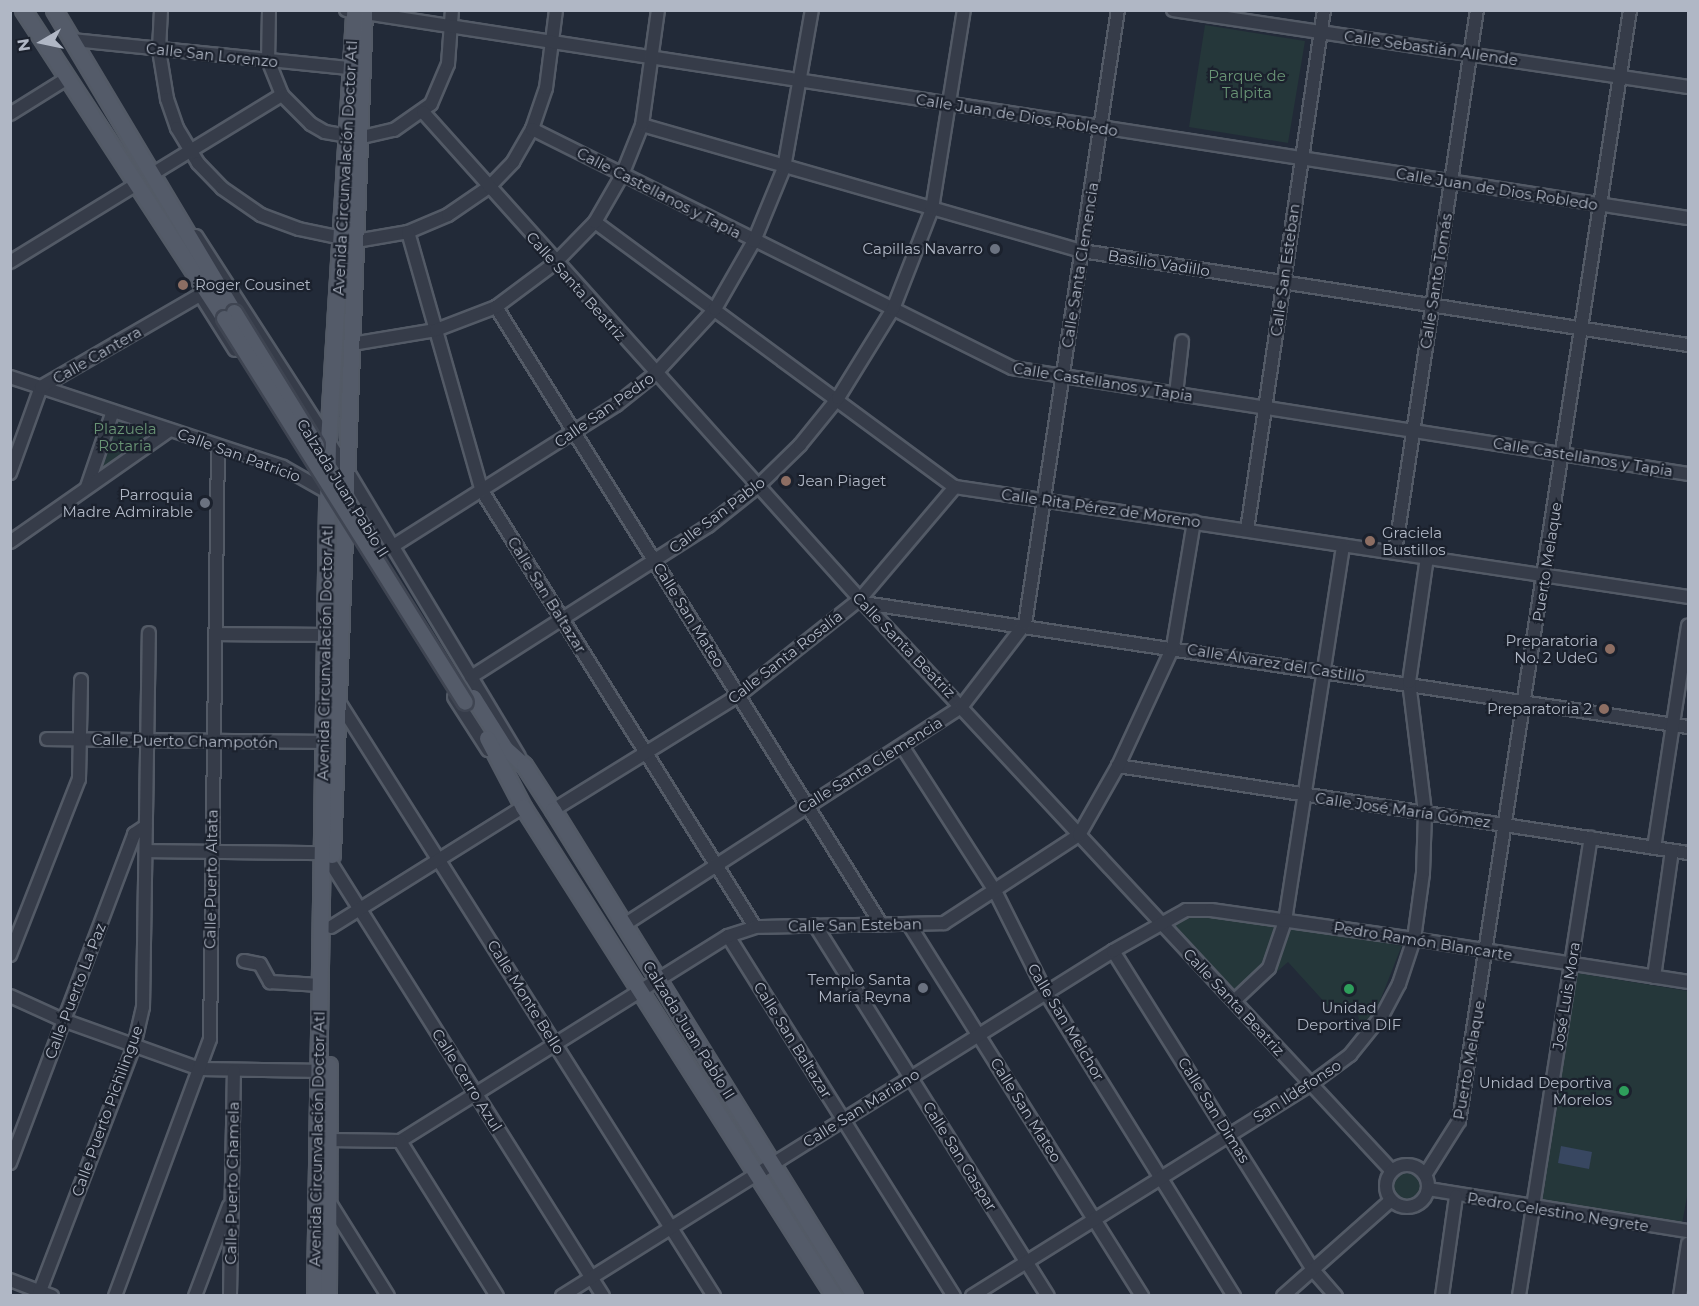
<!DOCTYPE html>
<meta charset="utf-8">
<style>
body{margin:0}
#map{position:relative;width:1699px;height:1306px;overflow:hidden;background:#222a38;font-family:Montserrat,sans-serif}
div>[style]{position:absolute}
[style*='--x']{left:calc(var(--x)*1px);top:calc(var(--y)*1px);width:calc(var(--w)*1px);rotate:calc(var(--a)*1deg)}
.green>*{inset:0;background:#25373a}
.round{border-radius:50%}
.water>*{inset:0;background:#384761}
.roads{filter:drop-shadow(2px 0 #535a66) drop-shadow(-2px 0 #535a66) drop-shadow(0 2px #535a66) drop-shadow(0 -2px #535a66)}
.minor>*{height:12px;margin:-6px;padding:0 6px;transform-origin:6px;border-radius:6px;background:#363c49}
.minor>.ring{margin:-6px;padding:0;box-sizing:content-box;background:none;border:12px solid #363c49;border-radius:50%}
.major>*{height:15px;margin:-7.5px;padding:0 7.5px;transform-origin:7.5px;border-radius:7.5px;background:#545b69}
.bridges{filter:drop-shadow(2px 0 #3f4552) drop-shadow(-2px 0 #3f4552) drop-shadow(0 2px #3f4552) drop-shadow(0 -2px #3f4552)}
.major-bridge>*{height:15px;margin:-7.5px;padding:0 7.5px;transform-origin:7.5px;border-radius:7.5px;background:#545b69}
.dots>*{width:16px;height:16px;translate:-50% -50%;box-sizing:border-box;border:3px solid #1b212d;border-radius:50%}
span{translate:-50% -50%;white-space:nowrap;text-align:center;line-height:1.15;-webkit-text-stroke:4.5px #1b212d;paint-order:stroke}
.street-label{font-size:15px;color:#b0b7c5}
.park-label{font-size:15px;color:#699475}
.poi-label{font-size:15px;color:#b0b7c5}
.right{translate:-100% -50%;text-align:right}
.left{translate:0 -50%;text-align:left}
.frame{position:absolute;inset:0;border:12px solid #b0b7c5;pointer-events:none}
.north{position:absolute;left:12px;top:12px;width:60px;height:60px;-webkit-text-stroke:4px #1b212d;paint-order:stroke;rotate:261deg;font-size:16px;font-weight:700;line-height:24px;text-align:center;color:#b0b7c5}
.north::after{content:'';display:block;margin:auto;width:21px;height:27px;background:#b0b7c5;clip-path:polygon(50% 0,100% 100%,50% 72%,0 100%)}
</style>
<div id="map">
<div class="green">
<div style="clip-path:polygon(1205px 25px,1305px 41px,1288px 143px,1189px 127px)"></div>
<div style="clip-path:polygon(116px 416px,160px 432px,95px 478px)"></div>
<div style="clip-path:polygon(1208px 914px,1278px 925px,1263px 963px,1232px 992px,1172px 926px,1190px 915px)"></div>
<div style="clip-path:polygon(1291px 926px,1402px 945px,1378px 1006px,1361px 1033px,1356px 1002px,1328px 1006px,1288px 962px,1272px 976px)"></div>
<div style="clip-path:polygon(1577px 973px,1688px 991px,1688px 1191px,1682px 1224px,1542px 1203px)"></div>
<div class="round" style="left:1393px;top:1173px;width:28px;height:28px"></div>
</div>
<div class="water">
<div style="clip-path:polygon(1561px 1146px,1592px 1152px,1589px 1169px,1558px 1163px)"></div>
</div>
<div class="roads">
<div class="minor">
<div style="--x:161;--y:10;--w:40;--a:92.9"></div>
<div style="--x:159;--y:50;--w:50;--a:80.7"></div>
<div style="--x:167;--y:99;--w:31;--a:71"></div>
<div style="--x:177;--y:128;--w:41;--a:59"></div>
<div style="--x:198;--y:163;--w:35;--a:46"></div>
<div style="--x:222;--y:188;--w:47;--a:34.7"></div>
<div style="--x:261;--y:215;--w:40;--a:20.2"></div>
<div style="--x:299;--y:229;--w:58;--a:11.9"></div>
<div style="--x:356;--y:241;--w:53;--a:-9.8"></div>
<div style="--x:408;--y:232;--w:43;--a:-23"></div>
<div style="--x:448;--y:215;--w:50;--a:-34.3"></div>
<div style="--x:489;--y:187;--w:35;--a:-46"></div>
<div style="--x:513;--y:162;--w:38;--a:-60"></div>
<div style="--x:532;--y:129;--w:43;--a:-71.1"></div>
<div style="--x:546;--y:88;--w:79;--a:-82.7"></div>
<div style="--x:269;--y:10;--w:50;--a:91.1"></div>
<div style="--x:268;--y:60;--w:38;--a:68"></div>
<div style="--x:282;--y:95;--w:41;--a:45"></div>
<div style="--x:311;--y:124;--w:16;--a:30"></div>
<div style="--x:325;--y:132;--w:34;--a:10"></div>
<div style="--x:358;--y:138;--w:37;--a:-13"></div>
<div style="--x:394;--y:130;--w:45;--a:-35.1"></div>
<div style="--x:431;--y:104;--w:43;--a:-67"></div>
<div style="--x:448;--y:64;--w:54;--a:-85.8"></div>
<div style="--x:346;--y:10;--w:1358;--a:8.81"></div>
<div style="--x:1173;--y:10;--w:521;--a:8.5"></div>
<div style="--x:73;--y:40;--w:278;--a:5.8"></div>
<div style="--x:423;--y:112;--w:654;--a:48.1"></div>
<div style="--x:860;--y:599;--w:781;--a:47.08"></div>
<div style="--x:10;--y:114;--w:66;--a:-32"></div>
<div style="--x:642;--y:125;--w:458;--a:16"></div>
<div style="--x:1082;--y:251;--w:613;--a:8.82"></div>
<div style="--x:532;--y:129;--w:536;--a:26.47"></div>
<div style="--x:1012;--y:368;--w:684;--a:8.91"></div>
<div style="--x:154;--y:173;--w:150;--a:-31.4"></div>
<div style="--x:595;--y:222;--w:447;--a:36.4"></div>
<div style="--x:955;--y:487;--w:741;--a:8.53"></div>
<div style="--x:408;--y:232;--w:269;--a:74.1"></div>
<div style="--x:482;--y:491;--w:514;--a:57.95"></div>
<div style="--x:196;--y:236;--w:281;--a:57.2"></div>
<div style="--x:348;--y:472;--w:332;--a:59"></div>
<div style="--x:10;--y:262;--w:147;--a:-31.6"></div>
<div style="--x:203;--y:299;--w:60;--a:57.9"></div>
<div style="--x:496;--y:307;--w:727;--a:58.04"></div>
<div style="--x:352;--y:344;--w:85;--a:-9.5"></div>
<div style="--x:436;--y:330;--w:64;--a:-21"></div>
<div style="--x:496;--y:307;--w:74;--a:-36.7"></div>
<div style="--x:555;--y:263;--w:57;--a:-45.7"></div>
<div style="--x:595;--y:222;--w:54;--a:-60.1"></div>
<div style="--x:622;--y:175;--w:54;--a:-68.2"></div>
<div style="--x:642;--y:125;--w:116;--a:-82.1"></div>
<div style="--x:10;--y:377;--w:287;--a:18.2"></div>
<div style="--x:283;--y:467;--w:51;--a:29.6"></div>
<div style="--x:1176;--y:394;--w:53;--a:-83.5"></div>
<div style="--x:10;--y:473;--w:91;--a:-70.2"></div>
<div style="--x:41;--y:387;--w:184;--a:-30.1"></div>
<div style="--x:87;--y:487;--w:80;--a:-71.1"></div>
<div style="--x:1247;--y:530;--w:526;--a:-81.58"></div>
<div style="--x:10;--y:542;--w:195;--a:-35"></div>
<div style="--x:393;--y:546;--w:264;--a:-32.3"></div>
<div style="--x:616;--y:405;--w:50;--a:-38.5"></div>
<div style="--x:655;--y:374;--w:88;--a:-47.3"></div>
<div style="--x:715;--y:309;--w:78;--a:-60.2"></div>
<div style="--x:754;--y:241;--w:79;--a:-67.7"></div>
<div style="--x:784;--y:168;--w:160;--a:-80"></div>
<div style="--x:1395;--y:552;--w:548;--a:-81.4"></div>
<div style="--x:864;--y:603;--w:833;--a:8.56"></div>
<div style="--x:215;--y:634;--w:110;--a:0.5"></div>
<div style="--x:471;--y:677;--w:281;--a:-32.5"></div>
<div style="--x:708;--y:526;--w:63;--a:-38.5"></div>
<div style="--x:757;--y:487;--w:60;--a:-44.3"></div>
<div style="--x:800;--y:445;--w:60;--a:-51"></div>
<div style="--x:838;--y:398;--w:105;--a:-58.3"></div>
<div style="--x:893;--y:309;--w:107;--a:-68.7"></div>
<div style="--x:932;--y:209;--w:202;--a:-80.9"></div>
<div style="--x:454;--y:697;--w:63;--a:57.3"></div>
<div style="--x:337;--y:699;--w:706;--a:57.73"></div>
<div style="--x:47;--y:739;--w:277;--a:0.6"></div>
<div style="--x:902;--y:746;--w:172;--a:57.3"></div>
<div style="--x:995;--y:891;--w:114;--a:63.4"></div>
<div style="--x:1046;--y:993;--w:357;--a:58.2"></div>
<div style="--x:1118;--y:766;--w:577;--a:8.68"></div>
<div style="--x:553;--y:810;--w:219;--a:-31.7"></div>
<div style="--x:739;--y:695;--w:154;--a:-38.4"></div>
<div style="--x:860;--y:599;--w:147;--a:-49.7"></div>
<div style="--x:1654;--y:848;--w:225;--a:-81.3"></div>
<div style="--x:146;--y:851;--w:176;--a:0.7"></div>
<div style="--x:332;--y:865;--w:509;--a:57.84"></div>
<div style="--x:624;--y:925;--w:403;--a:-32.9"></div>
<div style="--x:962;--y:706;--w:103;--a:-52.5"></div>
<div style="--x:1025;--y:624;--w:621;--a:-81.39"></div>
<div style="--x:815;--y:925;--w:438;--a:57.9"></div>
<div style="--x:910;--y:926;--w:437;--a:57.9"></div>
<div style="--x:331;--y:927;--w:226;--a:-32"></div>
<div style="--x:728;--y:936;--w:425;--a:57.9"></div>
<div style="--x:1113;--y:951;--w:377;--a:57.9"></div>
<div style="--x:1313;--y:1270;--w:35;--a:49"></div>
<div style="--x:10;--y:955;--w:189;--a:-68.6"></div>
<div style="--x:79;--y:779;--w:99;--a:-88.8"></div>
<div style="--x:244;--y:961;--w:16;--a:11"></div>
<div style="--x:260;--y:964;--w:21;--a:61"></div>
<div style="--x:270;--y:982;--w:50;--a:3.4"></div>
<div style="--x:1654;--y:977;--w:127;--a:-81.9"></div>
<div style="--x:10;--y:996;--w:58;--a:24.4"></div>
<div style="--x:63;--y:1020;--w:145;--a:19.7"></div>
<div style="--x:200;--y:1069;--w:126;--a:0.9"></div>
<div style="--x:1234;--y:1001;--w:48;--a:-43.3"></div>
<div style="--x:1269;--y:968;--w:50;--a:-71.2"></div>
<div style="--x:1285;--y:921;--w:380;--a:-81.2"></div>
<div style="--x:328;--y:1140;--w:72;--a:0.8"></div>
<div style="--x:400;--y:1141;--w:387;--a:-32"></div>
<div style="--x:728;--y:936;--w:28;--a:-18"></div>
<div style="--x:755;--y:927;--w:189;--a:-1.2"></div>
<div style="--x:944;--y:923;--w:161;--a:-33.1"></div>
<div style="--x:1079;--y:835;--w:79;--a:-60.5"></div>
<div style="--x:1118;--y:766;--w:131;--a:-65.2"></div>
<div style="--x:1173;--y:647;--w:127;--a:-80.5"></div>
<div style="--x:400;--y:1141;--w:183;--a:58"></div>
<div style="--x:10;--y:1163;--w:352;--a:-69.3"></div>
<div style="--x:134;--y:834;--w:14;--a:-34"></div>
<div class="ring" style="left:1386px;top:1165px;width:30px;height:30px"></div>
<div style="--x:1425;--y:1175;--w:64;--a:-57.8"></div>
<div style="--x:1459;--y:1121;--w:1124;--a:-81.25"></div>
<div style="--x:1428;--y:1189;--w:263;--a:9.2"></div>
<div style="--x:328;--y:1200;--w:113;--a:58"></div>
<div style="--x:10;--y:1280;--w:45;--a:20.9"></div>
<div style="--x:38;--y:1296;--w:268;--a:-69"></div>
<div style="--x:134;--y:1046;--w:40;--a:-77"></div>
<div style="--x:143;--y:1007;--w:374;--a:-89.1"></div>
<div style="--x:115;--y:1296;--w:274;--a:-69.7"></div>
<div style="--x:210;--y:1039;--w:593;--a:-89.23"></div>
<div style="--x:195;--y:1296;--w:96;--a:-69.3"></div>
<div style="--x:230;--y:1296;--w:225;--a:-89"></div>
<div style="--x:562;--y:1296;--w:650;--a:-32.05"></div>
<div style="--x:1113;--y:951;--w:84;--a:-29.3"></div>
<div style="--x:1186;--y:910;--w:25;--a:0"></div>
<div style="--x:1211;--y:910;--w:205;--a:8.1"></div>
<div style="--x:1414;--y:939;--w:277;--a:8.9"></div>
<div style="--x:972;--y:1296;--w:400;--a:-32"></div>
<div style="--x:1311;--y:1084;--w:49;--a:-36.6"></div>
<div style="--x:1350;--y:1055;--w:53;--a:-51.2"></div>
<div style="--x:1383;--y:1014;--w:34;--a:-62"></div>
<div style="--x:1399;--y:984;--w:47;--a:-71.6"></div>
<div style="--x:1414;--y:939;--w:67;--a:-82.2"></div>
<div style="--x:1423;--y:873;--w:61;--a:-88.1"></div>
<div style="--x:1425;--y:812;--w:131;--a:-97"></div>
<div style="--x:1409;--y:682;--w:126;--a:-81.8"></div>
<div style="--x:1283;--y:1296;--w:144;--a:-41.6"></div>
<div style="--x:1442;--y:1296;--w:101;--a:-82"></div>
<div style="--x:1519;--y:1296;--w:464;--a:-81.1"></div>
<div style="--x:1680;--y:1296;--w:53;--a:-81.3"></div>
</div>
<div class="major">
<div style="--x:23;--y:10;--w:368;--a:56.9"></div>
<div style="--x:54;--y:10;--w:352;--a:59.2"></div>
<div style="--x:473;--y:697;--w:60;--a:57.9"></div>
<div style="--x:505;--y:748;--w:25;--a:42"></div>
<div style="--x:524;--y:765;--w:54;--a:57.2"></div>
<div style="--x:553;--y:810;--w:572;--a:58.23"></div>
<div style="--x:487;--y:738;--w:78;--a:62.4"></div>
<div style="--x:523;--y:807;--w:580;--a:57.54"></div>
<div style="--x:332;--y:855;--w:846;--a:-87.83"></div>
<div style="--x:315;--y:1296;--w:855;--a:-89.13"></div>
<div style="--x:328;--y:441;--w:432;--a:-86.5"></div>
<div style="--x:328;--y:1296;--w:231;--a:-89.8"></div>
</div>
</div>
<div class="bridges">
<div class="major-bridge">
<div style="--x:234;--y:312;--w:156;--a:58.3"></div>
<div style="--x:224;--y:318;--w:453;--a:57.9"></div>
</div>
</div>
<div class="dots">
<div style="left:995px;top:249px;background:#6b7280"></div>
<div style="left:183px;top:285px;background:#8d6e63"></div>
<div style="left:786px;top:481px;background:#8d6e63"></div>
<div style="left:205px;top:503px;background:#6b7280"></div>
<div style="left:1370px;top:541px;background:#8d6e63"></div>
<div style="left:1610px;top:649px;background:#8d6e63"></div>
<div style="left:1604px;top:709px;background:#8d6e63"></div>
<div style="left:923px;top:988px;background:#6b7280"></div>
<div style="left:1349px;top:989px;background:#2e9e5b"></div>
<div style="left:1624px;top:1091px;background:#2e9e5b"></div>
</div>
<div class="street-label">
<span style="left:1431px;top:48px;rotate:8deg">Calle Sebastián Allende</span>
<span style="left:212px;top:55px;rotate:6deg">Calle San Lorenzo</span>
<span style="left:1017px;top:115px;rotate:9deg">Calle Juan de Dios Robledo</span>
<span style="left:345px;top:168px;rotate:-87deg">Avenida Circunvalación Doctor Atl</span>
<span style="left:1497px;top:189px;rotate:9deg">Calle Juan de Dios Robledo</span>
<span style="left:659px;top:193px;rotate:27deg">Calle Castellanos y Tapia</span>
<span style="left:1159px;top:263px;rotate:9deg">Basilio Vadillo</span>
<span style="left:1080px;top:265px;rotate:-81deg">Calle Santa Clemencia</span>
<span style="left:1285px;top:270px;rotate:-82deg">Calle San Esteban</span>
<span style="left:1436px;top:281px;rotate:-81deg">Calle Santo Tomás</span>
<span style="left:576px;top:286px;rotate:48deg">Calle Santa Beatriz</span>
<span style="left:97px;top:355px;rotate:-30deg">Calle Cantera</span>
<span style="left:1103px;top:382px;rotate:9deg">Calle Castellanos y Tapia</span>
<span style="left:604px;top:410px;rotate:-35deg">Calle San Pedro</span>
<span style="left:239px;top:455px;rotate:20deg">Calle San Patricio</span>
<span style="left:1583px;top:457px;rotate:9deg">Calle Castellanos y Tapia</span>
<span style="left:343px;top:488px;rotate:58deg">Calzada Juan Pablo II</span>
<span style="left:1101px;top:508px;rotate:8deg">Calle Rita Pérez de Moreno</span>
<span style="left:717px;top:515px;rotate:-37deg">Calle San Pablo</span>
<span style="left:1547px;top:562px;rotate:-81deg">Puerto Melaque</span>
<span style="left:547px;top:595px;rotate:58deg">Calle San Baltazar</span>
<span style="left:689px;top:615px;rotate:58deg">Calle San Mateo</span>
<span style="left:904px;top:645px;rotate:46deg">Calle Santa Beatriz</span>
<span style="left:325px;top:653px;rotate:-89deg">Avenida Circunvalación Doctor Atl</span>
<span style="left:785px;top:657px;rotate:-38deg">Calle Santa Rosalía</span>
<span style="left:1276px;top:663px;rotate:9deg">Calle Álvarez del Castillo</span>
<span style="left:185px;top:741px;rotate:1deg">Calle Puerto Champotón</span>
<span style="left:870px;top:765px;rotate:-32deg">Calle Santa Clemencia</span>
<span style="left:1403px;top:810px;rotate:8deg">Calle José María Gómez</span>
<span style="left:211px;top:879px;rotate:-89deg">Calle Puerto Altata</span>
<span style="left:855px;top:925px;rotate:-1deg">Calle San Esteban</span>
<span style="left:1423px;top:941px;rotate:9deg">Pedro Ramón Blancarte</span>
<span style="left:75px;top:991px;rotate:-69deg">Calle Puerto La Paz</span>
<span style="left:1566px;top:996px;rotate:-81deg">José Luis Mora</span>
<span style="left:526px;top:997px;rotate:58deg">Calle Monte Bello</span>
<span style="left:1234px;top:1002px;rotate:47deg">Calle Santa Beatriz</span>
<span style="left:1066px;top:1022px;rotate:59deg">Calle San Melchor</span>
<span style="left:689px;top:1030px;rotate:58deg">Calzada Juan Pablo II</span>
<span style="left:793px;top:1040px;rotate:58deg">Calle San Baltazar</span>
<span style="left:1469px;top:1060px;rotate:-80deg">Puerto Melaque</span>
<span style="left:467px;top:1080px;rotate:58deg">Calle Cerro Azul</span>
<span style="left:1297px;top:1091px;rotate:-33deg">San Ildefonso</span>
<span style="left:861px;top:1108px;rotate:-32deg">Calle San Mariano</span>
<span style="left:1026px;top:1110px;rotate:58deg">Calle San Mateo</span>
<span style="left:1214px;top:1110px;rotate:58deg">Calle San Dimas</span>
<span style="left:107px;top:1111px;rotate:-70deg">Calle Puerto Pichilingue</span>
<span style="left:317px;top:1139px;rotate:-89deg">Avenida Circunvalación Doctor Atl</span>
<span style="left:960px;top:1156px;rotate:58deg">Calle San Gaspar</span>
<span style="left:232px;top:1183px;rotate:-89deg">Calle Puerto Chamela</span>
<span style="left:1558px;top:1212px;rotate:9deg">Pedro Celestino Negrete</span>
</div>
<div class="park-label">
<span style="left:1247px;top:84px">Parque de<br>Talpita</span>
<span style="left:125px;top:437px">Plazuela<br>Rotaria</span>
</div>
<div class="poi-label">
<span class="right" style="left:983px;top:249px">Capillas Navarro</span>
<span class="left" style="left:195px;top:285px">Roger Cousinet</span>
<span class="left" style="left:798px;top:481px">Jean Piaget</span>
<span class="right" style="left:193px;top:503px">Parroquia<br>Madre Admirable</span>
<span class="left" style="left:1382px;top:541px">Graciela<br>Bustillos</span>
<span class="right" style="left:1598px;top:649px">Preparatoria<br>No. 2 UdeG</span>
<span class="right" style="left:1592px;top:709px">Preparatoria 2</span>
<span class="right" style="left:911px;top:988px">Templo Santa<br>María Reyna</span>
<span style="left:1349px;top:1016px">Unidad<br>Deportiva DIF</span>
<span class="right" style="left:1612px;top:1091px">Unidad Deportiva<br>Morelos</span>
</div>
<div class="frame"></div>
<div class="north">N</div>
</div>
